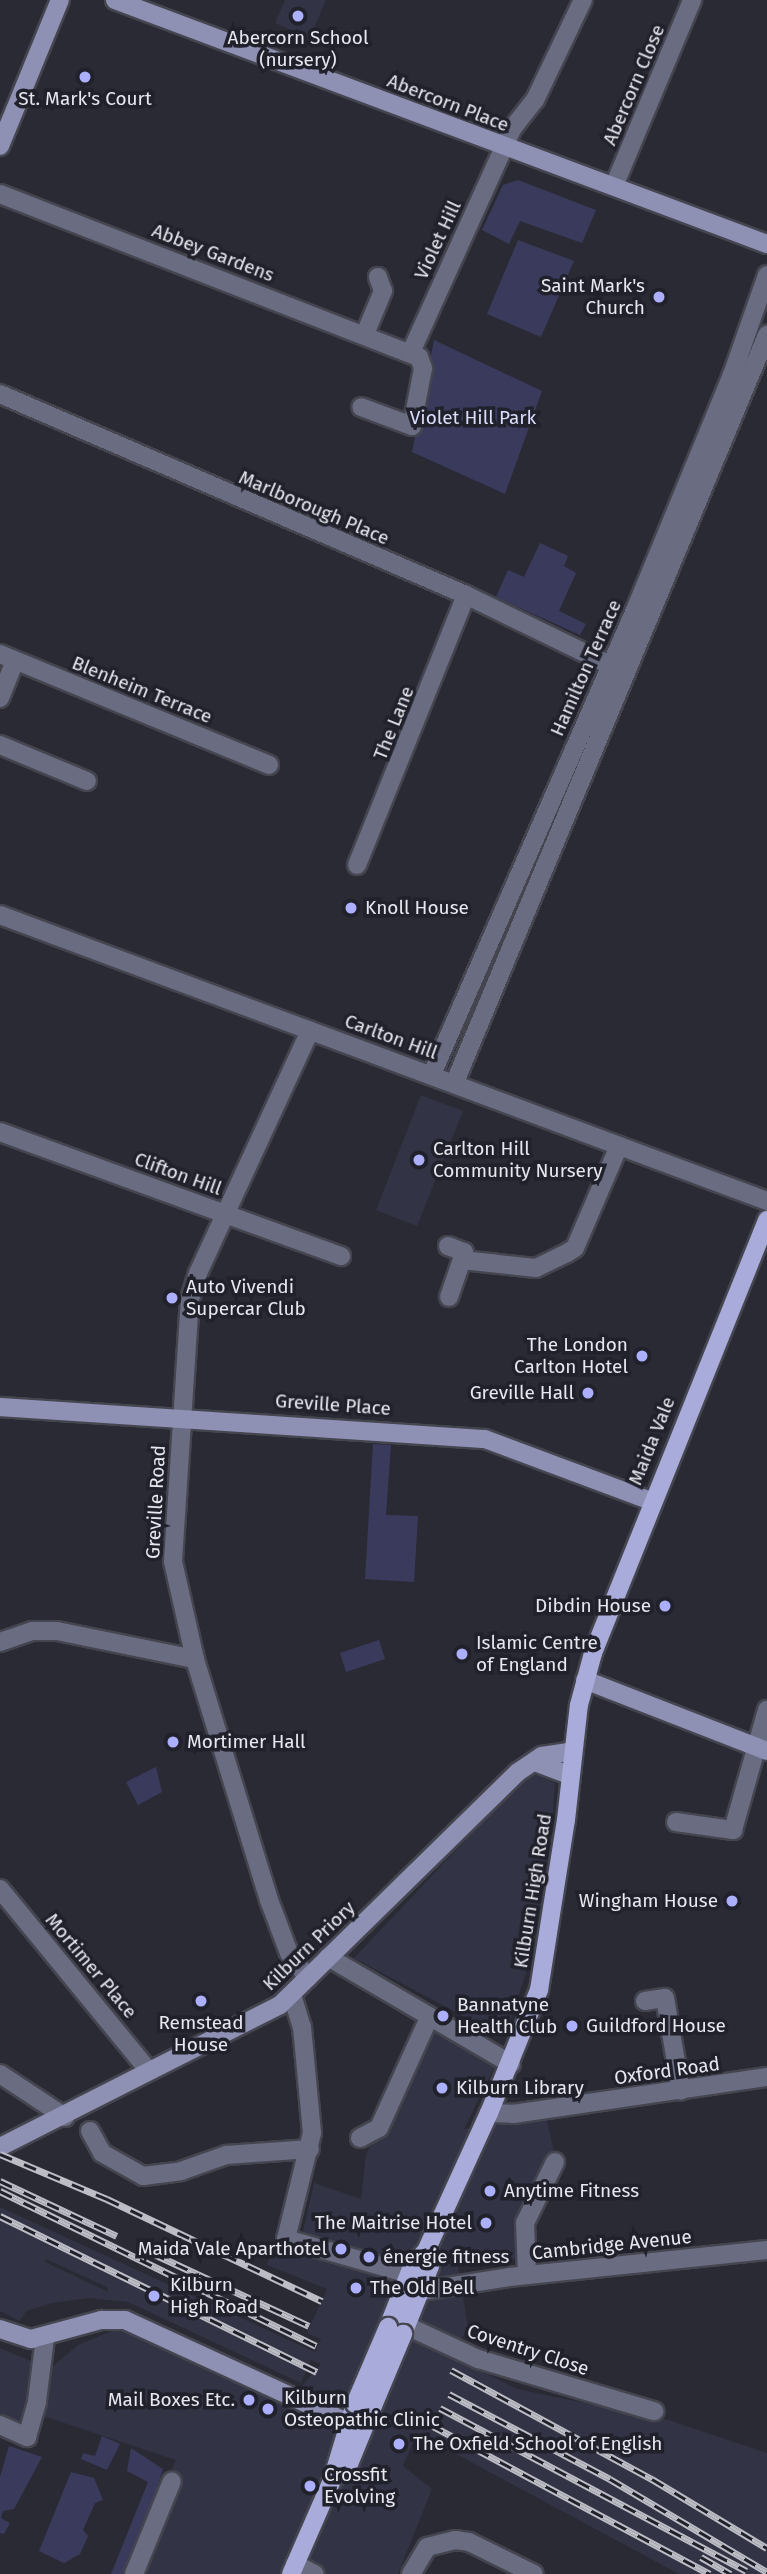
<!DOCTYPE html>
<meta charset="utf-8">
<style>
body{margin:0}
#map{position:relative;width:767px;height:2574px;overflow:hidden;background:#2a2a35;font-family:"Fira Sans",sans-serif}
div>[style]{position:absolute}
[style*='--x']{left:calc(var(--x)*1px);top:calc(var(--y)*1px);width:calc(var(--w)*1px);rotate:calc(var(--a)*1deg)}
.built>*{inset:0;background:#323344}
.green>*{inset:0;background:#3a3b5c}
.roads{filter:drop-shadow(2px 0 #44454f) drop-shadow(-2px 0 #44454f) drop-shadow(0 2px #44454f) drop-shadow(0 -2px #44454f)}
.street>*{height:18px;margin:-9px;padding:0 9px;transform-origin:9px;border-radius:9px;background:#6a6c82}
.secondary>*{height:18px;margin:-9px;padding:0 9px;transform-origin:9px;border-radius:9px;background:#8e90b4}
.primary>*{height:18px;margin:-9px;padding:0 9px;transform-origin:9px;border-radius:9px;background:#a9acda}
.rail>*{height:7px;margin-top:-3.5px;transform-origin:0;background:repeating-linear-gradient(90deg,#20212b 0 13px,#bcbdc5 0 26px);box-sizing:border-box;border-block:2px solid #bcbdc5}
.bridges{filter:drop-shadow(2px 0 #44454f) drop-shadow(-2px 0 #44454f) drop-shadow(0 2px #44454f) drop-shadow(0 -2px #44454f)}
.primary-bridge>*{height:18px;margin:-9px;padding:0 9px;transform-origin:9px;border-radius:9px;background:#a9acda}
.dots>*{width:19px;height:19px;translate:-50% -50%;box-sizing:border-box;border:4px solid #20212b;border-radius:50%}
span{translate:-50% -50%;white-space:nowrap;text-align:center;line-height:1.15;-webkit-text-stroke:7px #20212b;paint-order:stroke}
.poi-label{font-size:19px;color:#e7e8ef}
.right{translate:-100% -50%;text-align:right}
.left{translate:0 -50%;text-align:left}
.street-label{font-size:19px;color:#e7e8ef}
.park-label{font-size:19px;color:#daddfc}
</style>
<div id="map">
<div class="built">
<div style="clip-path:polygon(285px 0,326px 0,310px 38px,275px 23px)"></div>
<div style="clip-path:polygon(421px 1095px,463px 1111px,417px 1226px,376px 1210px)"></div>
<div style="clip-path:polygon(530px 1772px,555px 1783px,550px 1860px,539px 1934px,508px 2027px,493px 2032px,354px 1958px)"></div>
<div style="clip-path:polygon(evenodd,427px 2028px,496px 2064px,464px 2129px,546px 2116px,555px 2157px,522px 2223px,525px 2258px,458px 2267px,468px 2328px,452px 2356px,517px 2389px,668px 2420px,767px 2453px,767px 2574px,679px 2574px,417px 2433px,403px 2466px,432px 2489px,398px 2574px,128px 2574px,176px 2460px,40px 2415px,30px 2445px,0 2431px,0 2348px,50px 2369px,78px 2345px,121px 2327px,289px 2401px,321px 2364px,311px 2360px,301px 2383px,128px 2302px,88px 2298px,52px 2303px,26px 2311px,20px 2321px,0 2311px,0 2207px,315px 2352px,321px 2339px,307px 2333px,327px 2289px,267px 2265px,272px 2247px,298px 2253px,314px 2183px,361px 2199px,366px 2155px,427px 2028px,46px 2259px,107px 2287px,108px 2292px,45px 2262px,46px 2259px)"></div>
</div>
<div class="green">
<div style="clip-path:polygon(518px 180px,596px 210px,582px 243px,520px 221px,509px 244px,482px 230px,503px 185px)"></div>
<div style="clip-path:polygon(518px 240px,574px 261px,541px 337px,487px 314px)"></div>
<div style="clip-path:polygon(434px 340px,542px 391px,505px 494px,412px 452px)"></div>
<div style="clip-path:polygon(540px 543px,568px 556px,564px 566px,576px 573px,559px 611px,586px 624px,580px 635px,496px 597px,508px 570px,524px 577px)"></div>
<div style="clip-path:polygon(373px 1444px,391px 1445px,386px 1515px,418px 1516px,414px 1582px,365px 1579px)"></div>
<div style="clip-path:polygon(379px 1640px,385px 1659px,346px 1672px,340px 1653px)"></div>
<div style="clip-path:polygon(156px 1767px,162px 1792px,138px 1805px,126px 1782px)"></div>
<div style="clip-path:polygon(102px 2436px,120px 2444px,107px 2470px,81px 2459px,83px 2453px,95px 2456px)"></div>
<div style="clip-path:polygon(9px 2446px,42px 2457px,14px 2509px,3px 2511px,1px 2518px,10px 2523px,4px 2534px,0 2533px,0 2477px)"></div>
<div style="clip-path:polygon(131px 2448px,163px 2469px,129px 2574px,111px 2574px,148px 2482px,127px 2471px)"></div>
<div style="clip-path:polygon(71px 2472px,94px 2478px,103px 2500px,95px 2503px,83px 2530px,88px 2536px,80px 2554px,64px 2563px,39px 2551px)"></div>
</div>
<div class="roads">
<div class="street">
<div style="--x:614;--y:186;--w:202;--a:-67.2"></div>
<div style="--x:0;--y:194;--w:450;--a:21.3"></div>
<div style="--x:419;--y:357;--w:12;--a:70"></div>
<div style="--x:423;--y:368;--w:59;--a:100.7"></div>
<div style="--x:412;--y:426;--w:54;--a:-159.6"></div>
<div style="--x:365;--y:334;--w:47;--a:-67.3"></div>
<div style="--x:383;--y:291;--w:15;--a:-110"></div>
<div style="--x:411;--y:352;--w:245;--a:-65.6"></div>
<div style="--x:512;--y:129;--w:37;--a:-52"></div>
<div style="--x:535;--y:100;--w:111;--a:-64.4"></div>
<div style="--x:0;--y:394;--w:508;--a:23.33"></div>
<div style="--x:466;--y:595;--w:171;--a:26"></div>
<div style="--x:0;--y:654;--w:291;--a:22.4"></div>
<div style="--x:0;--y:698;--w:40;--a:-68"></div>
<div style="--x:0;--y:745;--w:94;--a:22.5"></div>
<div style="--x:357;--y:865;--w:291;--a:-68"></div>
<div style="--x:0;--y:915;--w:819;--a:20.45"></div>
<div style="--x:432;--y:1074;--w:506;--a:-66.37"></div>
<div style="--x:635;--y:610;--w:254;--a:-67.6"></div>
<div style="--x:732;--y:375;--w:106;--a:-70.7"></div>
<div style="--x:455;--y:1082;--w:810;--a:-67.33"></div>
<div style="--x:0;--y:1132;--w:363;--a:20"></div>
<div style="--x:448;--y:1246;--w:17;--a:21"></div>
<div style="--x:464;--y:1252;--w:8;--a:104"></div>
<div style="--x:462;--y:1260;--w:74;--a:6.2"></div>
<div style="--x:536;--y:1268;--w:34;--a:-26"></div>
<div style="--x:567;--y:1253;--w:9;--a:-32"></div>
<div style="--x:575;--y:1248;--w:111;--a:-66.7"></div>
<div style="--x:449;--y:1297;--w:39;--a:-71"></div>
<div style="--x:0;--y:1642;--w:34;--a:-19"></div>
<div style="--x:32;--y:1631;--w:25;--a:0"></div>
<div style="--x:57;--y:1631;--w:141;--a:11.5"></div>
<div style="--x:676;--y:1822;--w:58;--a:8"></div>
<div style="--x:733;--y:1830;--w:125;--a:-74.2"></div>
<div style="--x:0;--y:1889;--w:234;--a:50.7"></div>
<div style="--x:328;--y:1957;--w:212;--a:30.3"></div>
<div style="--x:308;--y:1978;--w:31;--a:-127"></div>
<div style="--x:289;--y:1953;--w:57;--a:-110.7"></div>
<div style="--x:269;--y:1900;--w:252;--a:-107.1"></div>
<div style="--x:195;--y:1659;--w:100;--a:-102.7"></div>
<div style="--x:173;--y:1561;--w:263;--a:-86.3"></div>
<div style="--x:190;--y:1299;--w:27;--a:-73"></div>
<div style="--x:198;--y:1273;--w:267;--a:-65.2"></div>
<div style="--x:292;--y:1995;--w:34;--a:73"></div>
<div style="--x:302;--y:2027;--w:106;--a:84.6"></div>
<div style="--x:312;--y:2133;--w:109;--a:103.8"></div>
<div style="--x:286;--y:2239;--w:128;--a:15.9"></div>
<div style="--x:645;--y:2001;--w:20;--a:-9"></div>
<div style="--x:665;--y:1998;--w:94;--a:80.2"></div>
<div style="--x:0;--y:2074;--w:78;--a:33.5"></div>
<div style="--x:489;--y:2113;--w:24;--a:2"></div>
<div style="--x:513;--y:2114;--w:257;--a:-8.3"></div>
<div style="--x:90;--y:2131;--w:25;--a:61"></div>
<div style="--x:102;--y:2153;--w:47;--a:29.3"></div>
<div style="--x:143;--y:2176;--w:38;--a:-7"></div>
<div style="--x:181;--y:2171;--w:48;--a:-19.6"></div>
<div style="--x:226;--y:2155;--w:84;--a:-4.1"></div>
<div style="--x:360;--y:2138;--w:21;--a:-28"></div>
<div style="--x:379;--y:2128;--w:121;--a:-65.6"></div>
<div style="--x:527;--y:2275;--w:52;--a:-92.2"></div>
<div style="--x:525;--y:2223;--w:68;--a:-63.8"></div>
<div style="--x:421;--y:2291;--w:89;--a:-9"></div>
<div style="--x:509;--y:2277;--w:259;--a:-6"></div>
<div style="--x:394;--y:2320;--w:93;--a:24.9"></div>
<div style="--x:478;--y:2359;--w:184;--a:16.5"></div>
<div style="--x:0;--y:2425;--w:30;--a:24"></div>
<div style="--x:27;--y:2437;--w:37;--a:-74"></div>
<div style="--x:37;--y:2401;--w:64;--a:-82.8"></div>
<div style="--x:295;--y:2564;--w:22;--a:27"></div>
<div style="--x:134;--y:2574;--w:100;--a:-67.8"></div>
<div style="--x:411;--y:2574;--w:31;--a:-59"></div>
<div style="--x:427;--y:2547;--w:29;--a:-14"></div>
<div style="--x:455;--y:2540;--w:14;--a:8"></div>
<div style="--x:469;--y:2542;--w:72;--a:26.2"></div>
</div>
<div class="secondary">
<div style="--x:115;--y:0;--w:696;--a:20.52"></div>
<div style="--x:0;--y:146;--w:158;--a:-67.7"></div>
<div style="--x:0;--y:1407;--w:486;--a:3.8"></div>
<div style="--x:485;--y:1439;--w:177;--a:20.5"></div>
<div style="--x:585;--y:1680;--w:195;--a:21.3"></div>
<div style="--x:535;--y:1762;--w:36;--a:21"></div>
<div style="--x:0;--y:2147;--w:314;--a:-26.9"></div>
<div style="--x:280;--y:2005;--w:333;--a:-44.4"></div>
<div style="--x:518;--y:1772;--w:29;--a:-34"></div>
<div style="--x:542;--y:1756;--w:30;--a:-9"></div>
<div style="--x:0;--y:2329;--w:33;--a:18"></div>
<div style="--x:31;--y:2339;--w:73;--a:-15.2"></div>
<div style="--x:101;--y:2320;--w:24;--a:0"></div>
<div style="--x:125;--y:2320;--w:244;--a:24.7"></div>
</div>
<div class="primary">
<div style="--x:388;--y:2327;--w:68;--a:-68.4"></div>
<div style="--x:413;--y:2264;--w:18;--a:-45"></div>
<div style="--x:426;--y:2251;--w:152;--a:-65.5"></div>
<div style="--x:489;--y:2113;--w:133;--a:-67.9"></div>
<div style="--x:539;--y:1990;--w:172;--a:-81"></div>
<div style="--x:566;--y:1820;--w:116;--a:-83.6"></div>
<div style="--x:579;--y:1705;--w:54;--a:-74.9"></div>
<div style="--x:593;--y:1653;--w:467;--a:-68.1"></div>
<div style="--x:403;--y:2334;--w:73;--a:-68.3"></div>
<div style="--x:430;--y:2266;--w:13;--a:-113"></div>
<div style="--x:332;--y:2480;--w:23;--a:-43"></div>
<div style="--x:349;--y:2464;--w:55;--a:-67.6"></div>
<div style="--x:291;--y:2574;--w:103;--a:-66.4"></div>
<div style="--x:332;--y:2480;--w:79;--a:-73.2"></div>
</div>
</div>
<div class="rail">
<div style="--x:0;--y:2154;--w:116;--a:22.8"></div>
<div style="--x:107;--y:2199;--w:238;--a:25.4"></div>
<div style="--x:0;--y:2181;--w:129;--a:25.2"></div>
<div style="--x:0;--y:2191;--w:352;--a:26.1"></div>
<div style="--x:0;--y:2216;--w:353;--a:26.2"></div>
<div style="--x:152;--y:2253;--w:173;--a:24.9"></div>
<div style="--x:451;--y:2370;--w:229;--a:28.5"></div>
<div style="--x:652;--y:2479;--w:134;--a:31"></div>
<div style="--x:449;--y:2394;--w:182;--a:27.8"></div>
<div style="--x:610;--y:2479;--w:182;--a:30.6"></div>
<div style="--x:440;--y:2408;--w:347;--a:28"></div>
<div style="--x:431;--y:2425;--w:316;--a:28.1"></div>
<div style="--x:701;--y:2557;--w:34;--a:30"></div>
</div>
<div class="bridges">
<div class="primary-bridge">
<div style="--x:355;--y:2404;--w:84;--a:-66.8"></div>
<div style="--x:370;--y:2413;--w:86;--a:-67.3"></div>
</div>
</div>
<div class="dots">
<div style="left:298px;top:16px;background:#acaffb"></div>
<div style="left:85px;top:77px;background:#acaffb"></div>
<div style="left:659px;top:297px;background:#acaffb"></div>
<div style="left:351px;top:908px;background:#acaffb"></div>
<div style="left:419px;top:1160px;background:#acaffb"></div>
<div style="left:172px;top:1298px;background:#acaffb"></div>
<div style="left:642px;top:1356px;background:#acaffb"></div>
<div style="left:588px;top:1393px;background:#acaffb"></div>
<div style="left:665px;top:1606px;background:#acaffb"></div>
<div style="left:462px;top:1654px;background:#acaffb"></div>
<div style="left:173px;top:1742px;background:#acaffb"></div>
<div style="left:732px;top:1901px;background:#acaffb"></div>
<div style="left:201px;top:2001px;background:#acaffb"></div>
<div style="left:443px;top:2016px;background:#acaffb"></div>
<div style="left:572px;top:2026px;background:#acaffb"></div>
<div style="left:442px;top:2088px;background:#acaffb"></div>
<div style="left:490px;top:2191px;background:#acaffb"></div>
<div style="left:486px;top:2223px;background:#acaffb"></div>
<div style="left:341px;top:2249px;background:#acaffb"></div>
<div style="left:369px;top:2257px;background:#acaffb"></div>
<div style="left:356px;top:2288px;background:#acaffb"></div>
<div style="left:154px;top:2296px;background:#acaffb"></div>
<div style="left:249px;top:2400px;background:#acaffb"></div>
<div style="left:268px;top:2409px;background:#acaffb"></div>
<div style="left:399px;top:2444px;background:#acaffb"></div>
<div style="left:310px;top:2486px;background:#acaffb"></div>
</div>
<div class="poi-label">
<span style="left:298px;top:49px">Abercorn School<br>(nursery)</span>
<span style="left:85px;top:99px">St. Mark's Court</span>
<span class="right" style="left:645px;top:297px">Saint Mark's<br>Church</span>
<span class="left" style="left:365px;top:908px">Knoll House</span>
<span class="left" style="left:433px;top:1160px">Carlton Hill<br>Community Nursery</span>
<span class="left" style="left:186px;top:1298px">Auto Vivendi<br>Supercar Club</span>
<span class="right" style="left:628px;top:1356px">The London<br>Carlton Hotel</span>
<span class="right" style="left:574px;top:1393px">Greville Hall</span>
<span class="right" style="left:651px;top:1606px">Dibdin House</span>
<span class="left" style="left:476px;top:1654px">Islamic Centre<br>of England</span>
<span class="left" style="left:187px;top:1742px">Mortimer Hall</span>
<span class="right" style="left:718px;top:1901px">Wingham House</span>
<span class="left" style="left:457px;top:2016px">Bannatyne<br>Health Club</span>
<span style="left:201px;top:2034px">Remstead<br>House</span>
<span class="left" style="left:586px;top:2026px">Guildford House</span>
<span class="left" style="left:456px;top:2088px">Kilburn Library</span>
<span class="left" style="left:504px;top:2191px">Anytime Fitness</span>
<span class="right" style="left:472px;top:2223px">The Maitrise Hotel</span>
<span class="right" style="left:327px;top:2249px">Maida Vale Aparthotel</span>
<span class="left" style="left:383px;top:2257px">énergie fitness</span>
<span class="left" style="left:170px;top:2296px">Kilburn<br>High Road</span>
<span class="left" style="left:370px;top:2288px">The Old Bell</span>
<span class="left" style="left:284px;top:2409px">Kilburn<br>Osteopathic Clinic</span>
<span class="right" style="left:235px;top:2400px">Mail Boxes Etc.</span>
<span class="left" style="left:413px;top:2444px">The Oxfield School of English</span>
<span class="left" style="left:324px;top:2486px">Crossfit<br>Evolving</span>
</div>
<div class="street-label">
<span style="left:634px;top:85px;rotate:-67deg">Abercorn Close</span>
<span style="left:448px;top:103px;rotate:21deg">Abercorn Place</span>
<span style="left:438px;top:240px;rotate:-65deg">Violet Hill</span>
<span style="left:213px;top:253px;rotate:21deg">Abbey Gardens</span>
<span style="left:314px;top:508px;rotate:23deg">Marlborough Place</span>
<span style="left:586px;top:668px;rotate:-66deg">Hamilton Terrace</span>
<span style="left:142px;top:690px;rotate:22deg">Blenheim Terrace</span>
<span style="left:394px;top:723px;rotate:-68deg">The Lane</span>
<span style="left:391px;top:1037px;rotate:20deg">Carlton Hill</span>
<span style="left:178px;top:1174px;rotate:20deg">Clifton Hill</span>
<span style="left:333px;top:1405px;rotate:4deg">Greville Place</span>
<span style="left:652px;top:1441px;rotate:-68deg">Maida Vale</span>
<span style="left:156px;top:1502px;rotate:-87deg">Greville Road</span>
<span style="left:533px;top:1891px;rotate:-81deg">Kilburn High Road</span>
<span style="left:309px;top:1946px;rotate:-44deg">Kilburn Priory</span>
<span style="left:91px;top:1966px;rotate:50deg">Mortimer Place</span>
<span style="left:667px;top:2071px;rotate:-8deg">Oxford Road</span>
<span style="left:612px;top:2245px;rotate:-6deg">Cambridge Avenue</span>
<span style="left:528px;top:2350px;rotate:18deg">Coventry Close</span>
</div>
<div class="park-label">
<span style="left:473px;top:418px">Violet Hill Park</span>
</div>
</div>
